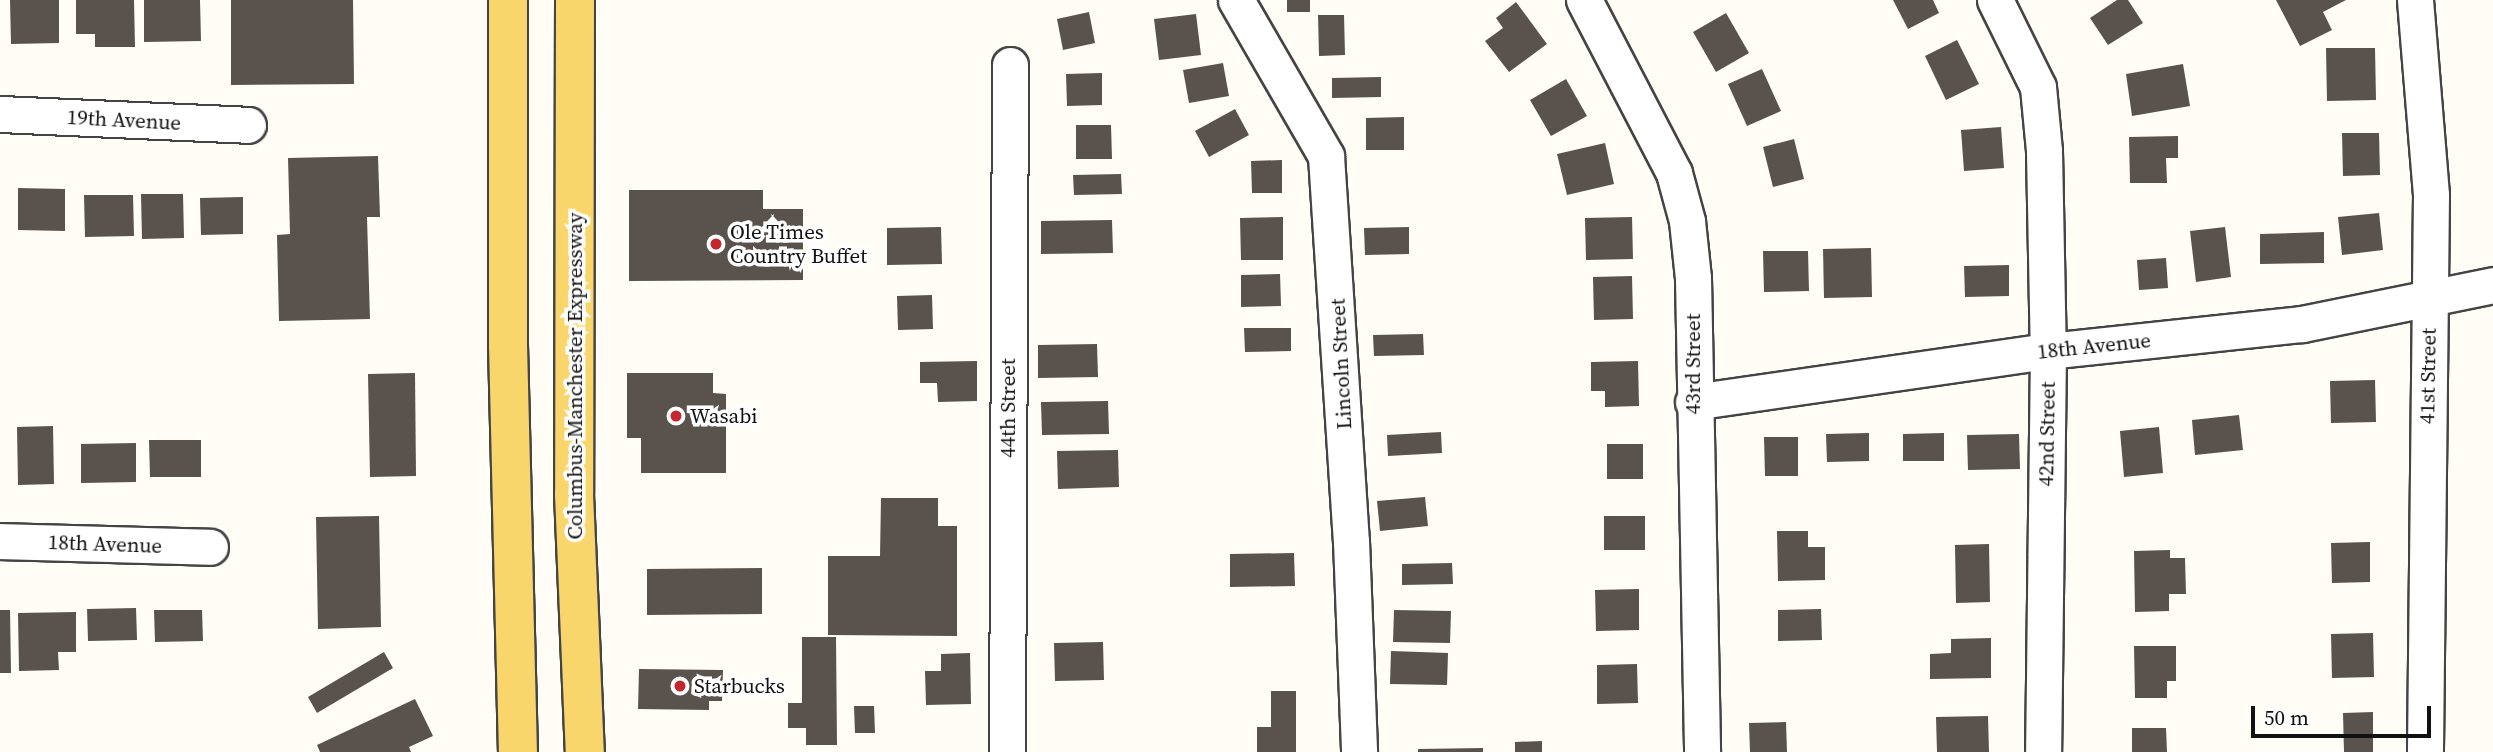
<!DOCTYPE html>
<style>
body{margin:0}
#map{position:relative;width:2493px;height:752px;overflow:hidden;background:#fffdf5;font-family:"Source Serif 4",serif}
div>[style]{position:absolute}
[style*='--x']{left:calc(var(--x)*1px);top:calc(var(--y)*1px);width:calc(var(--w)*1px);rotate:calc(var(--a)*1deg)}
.building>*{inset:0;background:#5a524d}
.roads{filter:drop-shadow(2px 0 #444) drop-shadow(-2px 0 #444) drop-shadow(0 2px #444) drop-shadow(0 -2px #444)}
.minor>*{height:35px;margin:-17.5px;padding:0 17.5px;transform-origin:17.5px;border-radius:17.5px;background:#fff}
.major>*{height:38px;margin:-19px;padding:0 19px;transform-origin:19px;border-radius:19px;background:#f9d66b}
.dots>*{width:19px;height:19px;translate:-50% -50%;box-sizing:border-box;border:4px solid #fff;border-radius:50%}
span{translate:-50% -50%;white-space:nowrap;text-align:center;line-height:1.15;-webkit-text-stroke:7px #fff;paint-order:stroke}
.street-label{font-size:21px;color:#111}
.poi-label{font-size:21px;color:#111}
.left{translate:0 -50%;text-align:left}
.scale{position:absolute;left:2251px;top:706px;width:180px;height:32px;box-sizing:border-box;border:4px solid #111;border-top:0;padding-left:9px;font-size:21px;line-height:24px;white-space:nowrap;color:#111;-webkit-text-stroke:5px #fff;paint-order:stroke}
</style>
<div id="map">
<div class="building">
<div style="clip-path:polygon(10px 0,59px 0,59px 43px,11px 44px)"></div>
<div style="clip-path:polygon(76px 0,134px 0,135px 47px,95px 47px,95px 34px,76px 34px)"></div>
<div style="clip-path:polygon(144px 0,200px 0,201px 41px,144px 42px)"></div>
<div style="clip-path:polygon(231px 0,353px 0,354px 84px,231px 85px)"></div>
<div style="clip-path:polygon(1287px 0,1310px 0,1310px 12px,1287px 12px)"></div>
<div style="clip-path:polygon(1893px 0,1933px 0,1939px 13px,1908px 29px)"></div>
<div style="clip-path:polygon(2117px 0,2128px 0,2143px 23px,2108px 45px,2090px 18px)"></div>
<div style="clip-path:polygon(2276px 0,2346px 0,2323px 12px,2332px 30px,2300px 46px)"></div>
<div style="clip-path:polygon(1516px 2px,1547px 44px,1509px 72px,1485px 41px,1503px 28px,1496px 18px)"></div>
<div style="clip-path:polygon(1089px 12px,1095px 43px,1063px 50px,1057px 19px)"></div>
<div style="clip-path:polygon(1726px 13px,1749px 53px,1716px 72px,1693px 32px)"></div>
<div style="clip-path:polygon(1196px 14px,1201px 55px,1159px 60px,1154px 19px)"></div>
<div style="clip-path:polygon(1318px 15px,1344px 15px,1345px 55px,1319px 56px)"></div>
<div style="clip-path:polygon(1957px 40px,1979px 84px,1946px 100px,1925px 56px)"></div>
<div style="clip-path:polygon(2326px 48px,2375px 48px,2376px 100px,2327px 101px)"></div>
<div style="clip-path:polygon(1223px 63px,1229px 96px,1189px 103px,1183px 70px)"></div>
<div style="clip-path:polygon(2183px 64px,2190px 106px,2132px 116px,2126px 74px)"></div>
<div style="clip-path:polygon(1762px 69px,1781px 111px,1747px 126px,1728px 84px)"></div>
<div style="clip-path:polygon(1102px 73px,1102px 105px,1067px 106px,1066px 74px)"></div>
<div style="clip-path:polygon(1381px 77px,1381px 97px,1332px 98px,1332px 78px)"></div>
<div style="clip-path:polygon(1566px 79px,1587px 116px,1551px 136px,1530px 100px)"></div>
<div style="clip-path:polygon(1235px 109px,1249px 135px,1209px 157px,1195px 131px)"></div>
<div style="clip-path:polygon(1404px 117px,1404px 150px,1366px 150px,1366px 118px)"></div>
<div style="clip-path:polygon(1076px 125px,1111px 125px,1112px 159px,1076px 159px)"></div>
<div style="clip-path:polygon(2001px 127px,2004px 168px,1964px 171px,1961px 130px)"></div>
<div style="clip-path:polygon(2342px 133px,2379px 133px,2380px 175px,2343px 176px)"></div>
<div style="clip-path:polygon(2178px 136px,2178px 158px,2166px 158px,2167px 183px,2130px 183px,2129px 137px)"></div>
<div style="clip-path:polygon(1794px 139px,1804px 179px,1773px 187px,1763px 147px)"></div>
<div style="clip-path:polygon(1605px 143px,1614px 184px,1567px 195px,1557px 154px)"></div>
<div style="clip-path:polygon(378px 156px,380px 217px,367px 217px,370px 319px,279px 321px,277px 235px,290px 234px,288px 158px)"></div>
<div style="clip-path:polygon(1282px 160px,1282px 193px,1252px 193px,1251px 161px)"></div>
<div style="clip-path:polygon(1121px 174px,1122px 194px,1074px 195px,1073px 175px)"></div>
<div style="clip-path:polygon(18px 188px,65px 189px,65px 231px,18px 230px)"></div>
<div style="clip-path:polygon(629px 190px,763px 190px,763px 209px,803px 209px,803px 280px,629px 281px)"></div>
<div style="clip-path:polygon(141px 194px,183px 194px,184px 238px,142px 239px)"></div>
<div style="clip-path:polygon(84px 195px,133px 195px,134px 236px,85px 237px)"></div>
<div style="clip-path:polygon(243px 197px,243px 234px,201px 235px,200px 198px)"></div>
<div style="clip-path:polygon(2379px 213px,2383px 250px,2342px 255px,2338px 217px)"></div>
<div style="clip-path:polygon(1283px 217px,1283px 260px,1241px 260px,1240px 218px)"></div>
<div style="clip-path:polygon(1632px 217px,1633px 259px,1586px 260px,1585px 218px)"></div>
<div style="clip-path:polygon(1112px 220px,1113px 253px,1041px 254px,1041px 221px)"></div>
<div style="clip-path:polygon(941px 227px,942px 264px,887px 265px,887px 228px)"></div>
<div style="clip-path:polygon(1409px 227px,1409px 254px,1365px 255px,1364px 228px)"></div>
<div style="clip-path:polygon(2225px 227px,2231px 277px,2196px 282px,2190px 231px)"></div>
<div style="clip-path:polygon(2324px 232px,2324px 263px,2260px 264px,2260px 234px)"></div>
<div style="clip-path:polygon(1871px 248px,1872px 297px,1824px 298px,1823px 249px)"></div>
<div style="clip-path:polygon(1763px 251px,1808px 251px,1809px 291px,1764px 292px)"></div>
<div style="clip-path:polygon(2166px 258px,2168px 288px,2139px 290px,2137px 260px)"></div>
<div style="clip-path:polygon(2009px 265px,2009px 296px,1965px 297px,1964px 266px)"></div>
<div style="clip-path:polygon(1280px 274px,1281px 306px,1241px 307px,1241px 275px)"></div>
<div style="clip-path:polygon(1632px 276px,1633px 319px,1594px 320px,1593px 277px)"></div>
<div style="clip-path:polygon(932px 295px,933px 329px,898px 330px,897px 296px)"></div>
<div style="clip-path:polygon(1244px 328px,1291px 328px,1291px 351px,1245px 352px)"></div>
<div style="clip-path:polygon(1423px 334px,1424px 355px,1374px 356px,1373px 335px)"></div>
<div style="clip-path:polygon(1097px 344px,1098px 377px,1038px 378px,1038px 345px)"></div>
<div style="clip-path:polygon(977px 361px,977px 401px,938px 402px,937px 383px,920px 383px,920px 362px)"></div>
<div style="clip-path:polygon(1638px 361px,1639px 406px,1605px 407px,1605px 391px,1591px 391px,1591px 362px)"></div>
<div style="clip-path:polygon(415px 373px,416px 476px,370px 477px,368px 374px)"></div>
<div style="clip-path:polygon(627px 373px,713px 373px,713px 393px,726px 394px,726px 473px,641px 473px,641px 438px,627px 438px)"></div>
<div style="clip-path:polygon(2375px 380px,2376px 422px,2331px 423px,2330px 381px)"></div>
<div style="clip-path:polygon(1108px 401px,1109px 434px,1042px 435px,1041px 402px)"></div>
<div style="clip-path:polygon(2239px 415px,2243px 450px,2195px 455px,2192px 420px)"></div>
<div style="clip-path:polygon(53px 426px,54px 484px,18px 485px,17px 427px)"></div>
<div style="clip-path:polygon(2159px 427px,2163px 473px,2124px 477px,2120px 431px)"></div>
<div style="clip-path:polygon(1441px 432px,1442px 453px,1388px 456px,1387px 435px)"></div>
<div style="clip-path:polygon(1869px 433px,1869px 461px,1827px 462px,1826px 434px)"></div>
<div style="clip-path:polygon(1944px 433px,1944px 461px,1903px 461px,1903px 434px)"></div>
<div style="clip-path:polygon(2019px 434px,2020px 469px,1968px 470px,1967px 435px)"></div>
<div style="clip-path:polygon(1764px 437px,1798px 437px,1798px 476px,1765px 476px)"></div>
<div style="clip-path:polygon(149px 440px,201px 440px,201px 477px,150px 477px)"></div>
<div style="clip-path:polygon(136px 443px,136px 482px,81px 483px,81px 444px)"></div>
<div style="clip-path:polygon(1607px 444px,1643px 444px,1643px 479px,1607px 479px)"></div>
<div style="clip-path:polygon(1118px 450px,1119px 487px,1058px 489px,1057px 451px)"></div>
<div style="clip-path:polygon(1425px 497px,1428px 526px,1380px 531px,1377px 501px)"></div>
<div style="clip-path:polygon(881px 498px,938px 498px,938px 526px,957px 526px,957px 636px,828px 635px,828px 556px,880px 556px)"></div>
<div style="clip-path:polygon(379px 516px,381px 627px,318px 629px,316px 517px)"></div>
<div style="clip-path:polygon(1604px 516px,1645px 516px,1645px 550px,1604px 550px)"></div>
<div style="clip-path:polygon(1777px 531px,1808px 531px,1808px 547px,1825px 547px,1825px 580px,1778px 581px)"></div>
<div style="clip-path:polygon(2370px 542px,2370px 582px,2332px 583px,2331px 543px)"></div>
<div style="clip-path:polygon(1989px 544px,1990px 602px,1956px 603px,1955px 545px)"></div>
<div style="clip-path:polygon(2170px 550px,2170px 558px,2185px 558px,2186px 594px,2169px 594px,2169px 611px,2135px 612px,2134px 551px)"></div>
<div style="clip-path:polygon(1294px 553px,1295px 586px,1230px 587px,1230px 554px)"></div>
<div style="clip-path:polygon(1452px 563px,1453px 584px,1402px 585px,1402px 564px)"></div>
<div style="clip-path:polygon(762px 568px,762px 614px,647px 615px,647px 569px)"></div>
<div style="clip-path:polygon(1639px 589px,1639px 630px,1596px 631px,1595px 590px)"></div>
<div style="clip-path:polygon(136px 608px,137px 640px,88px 641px,87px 609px)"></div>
<div style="clip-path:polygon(1821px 609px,1822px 640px,1778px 641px,1778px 610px)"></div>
<div style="clip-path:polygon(0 610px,10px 610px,11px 673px,0 673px)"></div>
<div style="clip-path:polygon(154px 610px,202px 610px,203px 641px,155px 642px)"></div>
<div style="clip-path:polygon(1394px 610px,1451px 611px,1450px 643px,1393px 642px)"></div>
<div style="clip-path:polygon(76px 612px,76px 652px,58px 652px,59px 670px,19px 671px,18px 613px)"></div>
<div style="clip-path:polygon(2373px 633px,2374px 677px,2332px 678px,2331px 634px)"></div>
<div style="clip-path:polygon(802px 637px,836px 637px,837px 745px,806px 745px,806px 728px,788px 728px,788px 703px,802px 703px)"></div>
<div style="clip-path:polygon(1991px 638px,1991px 678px,1930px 679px,1930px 654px,1951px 653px,1951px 639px)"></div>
<div style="clip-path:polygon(1103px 642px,1104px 680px,1055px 681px,1054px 643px)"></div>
<div style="clip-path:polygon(2134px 646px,2176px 646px,2176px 681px,2167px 681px,2167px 698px,2135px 698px)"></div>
<div style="clip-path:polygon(1391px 651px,1448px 653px,1447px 685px,1390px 684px)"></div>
<div style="clip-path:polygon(384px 652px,393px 668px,317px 713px,308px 697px)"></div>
<div style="clip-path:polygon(970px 653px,971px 704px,926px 705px,925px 671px,941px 671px,941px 654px)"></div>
<div style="clip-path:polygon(1637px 664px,1638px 703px,1597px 704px,1597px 665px)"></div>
<div style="clip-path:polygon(639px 669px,723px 670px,722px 701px,709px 701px,709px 710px,638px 709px)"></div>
<div style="clip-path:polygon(1271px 691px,1296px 691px,1296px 752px,1257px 752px,1257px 727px,1271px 727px)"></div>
<div style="clip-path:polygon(415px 699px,433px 736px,409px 747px,411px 752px,320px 752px,317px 745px)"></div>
<div style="clip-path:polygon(854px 706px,874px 706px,875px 733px,855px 733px)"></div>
<div style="clip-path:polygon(2373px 712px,2373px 752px,2344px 752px,2343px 713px)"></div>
<div style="clip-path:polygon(1988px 716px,1989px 752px,1937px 752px,1936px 717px)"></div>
<div style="clip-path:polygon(1786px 722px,1787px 752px,1750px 752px,1749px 723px)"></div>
<div style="clip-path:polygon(2132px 728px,2166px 728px,2167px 752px,2132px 752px)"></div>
<div style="clip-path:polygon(1542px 741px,1542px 752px,1515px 752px,1515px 742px)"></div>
<div style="clip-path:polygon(1483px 748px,1483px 752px,1418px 752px,1418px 749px)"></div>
</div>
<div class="roads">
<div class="minor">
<div style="--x:1236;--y:0;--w:180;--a:60"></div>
<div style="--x:1326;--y:156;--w:386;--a:86.3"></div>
<div style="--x:1351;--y:541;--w:211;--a:87.8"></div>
<div style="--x:1584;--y:0;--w:195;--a:62.5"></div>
<div style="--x:1674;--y:173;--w:50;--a:74.8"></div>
<div style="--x:1687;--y:221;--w:57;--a:84"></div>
<div style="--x:1693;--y:278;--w:474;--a:88.9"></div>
<div style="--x:1995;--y:0;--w:97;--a:63.7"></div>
<div style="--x:2038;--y:87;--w:64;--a:84.6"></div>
<div style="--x:2044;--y:151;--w:200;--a:88.9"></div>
<div style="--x:2048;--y:351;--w:401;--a:90.7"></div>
<div style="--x:2415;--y:0;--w:196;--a:85.3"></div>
<div style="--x:2431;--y:195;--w:557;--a:90.62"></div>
<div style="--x:0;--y:114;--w:248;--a:2.5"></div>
<div style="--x:1693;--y:402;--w:359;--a:-8.2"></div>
<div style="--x:2048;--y:351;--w:255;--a:-6.1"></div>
<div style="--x:2302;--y:324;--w:195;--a:-11.5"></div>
<div style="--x:0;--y:541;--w:210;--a:1.6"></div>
<div style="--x:1007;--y:752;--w:687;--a:-89.75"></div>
</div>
<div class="major">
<div style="--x:508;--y:0;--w:345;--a:90"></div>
<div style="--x:508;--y:345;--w:407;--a:88.6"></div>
<div style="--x:575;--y:0;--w:494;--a:90.1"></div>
<div style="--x:574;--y:494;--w:258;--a:87.6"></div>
</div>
</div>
<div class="dots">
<div style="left:716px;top:244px;background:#c4262e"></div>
<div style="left:676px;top:416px;background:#c4262e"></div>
<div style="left:680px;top:686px;background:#c4262e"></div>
</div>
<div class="street-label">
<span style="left:124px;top:120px;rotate:3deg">19th Avenue</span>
<span style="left:2094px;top:346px;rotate:-6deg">18th Avenue</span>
<span style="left:1341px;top:364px;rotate:-93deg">Lincoln Street</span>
<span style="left:1693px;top:364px;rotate:-90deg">43rd Street</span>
<span style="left:575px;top:376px;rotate:-90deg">Columbus-Manchester Expressway</span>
<span style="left:2428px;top:376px;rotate:-89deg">41st Street</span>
<span style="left:1008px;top:408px;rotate:-90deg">44th Street</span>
<span style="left:2047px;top:434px;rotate:-89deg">42nd Street</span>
<span style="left:105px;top:544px;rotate:2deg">18th Avenue</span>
</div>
<div class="poi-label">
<span class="left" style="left:730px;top:244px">Ole Times<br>Country Buffet</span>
<span class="left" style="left:690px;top:416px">Wasabi</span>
<span class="left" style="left:694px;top:686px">Starbucks</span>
</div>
<div class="scale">50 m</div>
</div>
